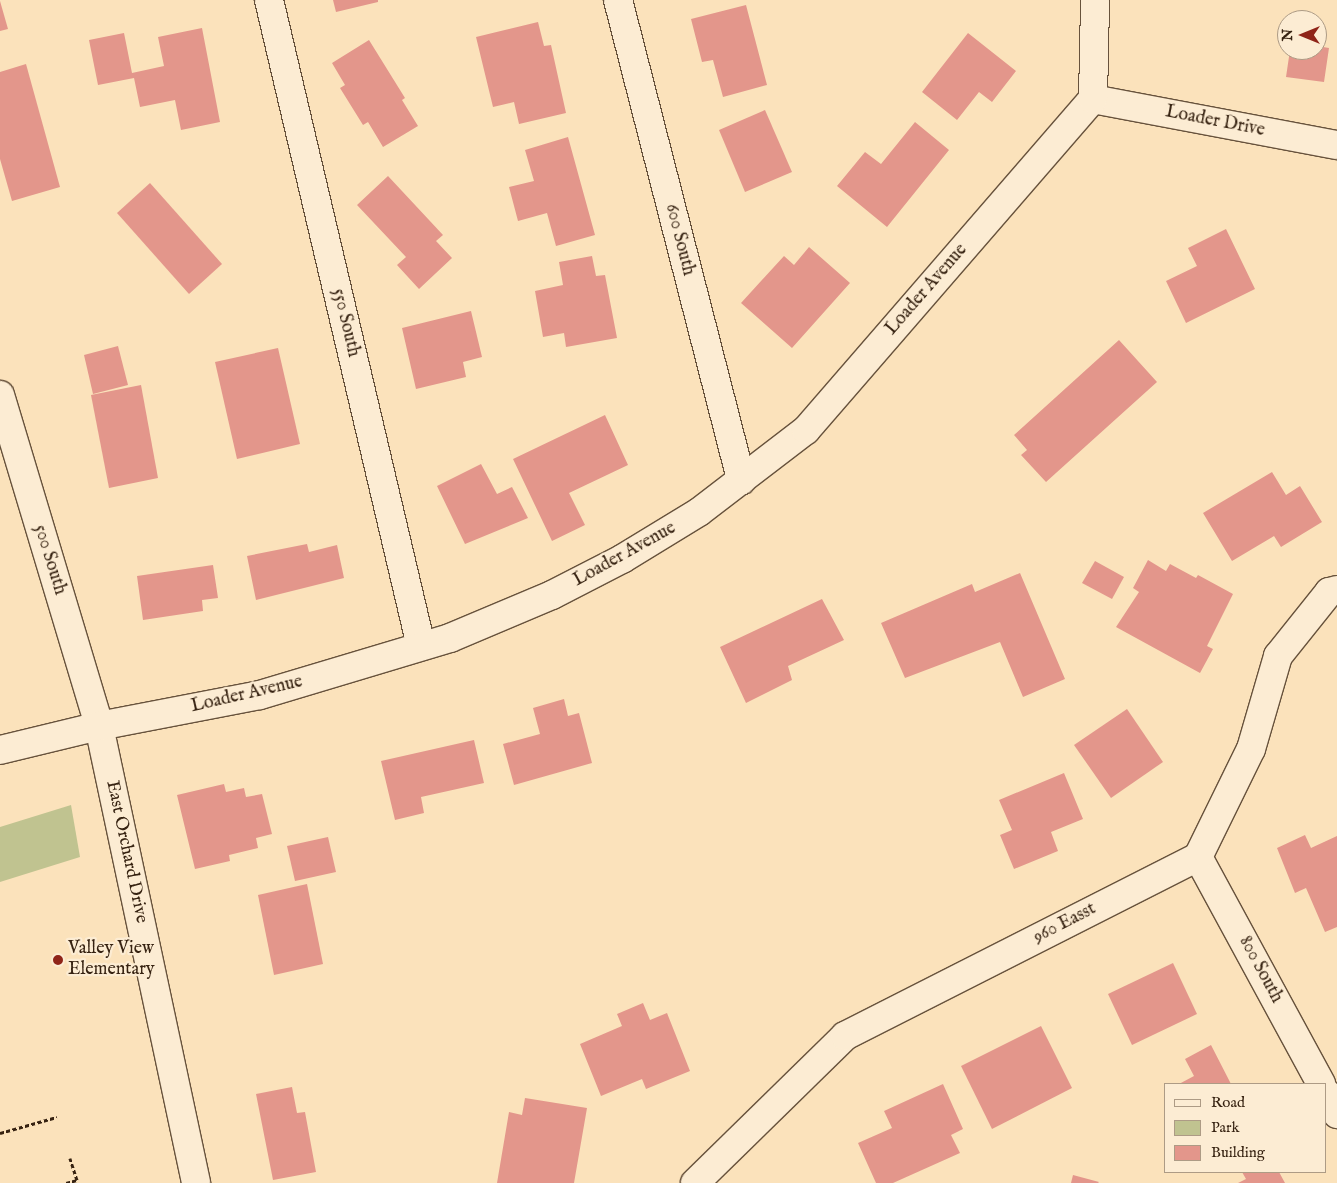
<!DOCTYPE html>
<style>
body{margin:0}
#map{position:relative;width:1337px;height:1183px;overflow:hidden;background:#fbe2bb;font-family:"IM FELL English",serif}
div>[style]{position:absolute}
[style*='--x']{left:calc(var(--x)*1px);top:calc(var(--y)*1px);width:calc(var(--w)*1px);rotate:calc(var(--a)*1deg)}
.green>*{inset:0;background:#c0c390}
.building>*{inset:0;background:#e3968b}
.path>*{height:3px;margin-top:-1.5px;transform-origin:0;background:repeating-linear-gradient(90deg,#362211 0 4px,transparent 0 6.5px)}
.roads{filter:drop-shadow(1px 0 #67523c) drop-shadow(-1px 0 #67523c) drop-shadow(0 1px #67523c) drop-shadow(0 -1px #67523c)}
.minor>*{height:28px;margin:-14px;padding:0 14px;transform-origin:14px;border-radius:14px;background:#fcecd3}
.tertiary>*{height:28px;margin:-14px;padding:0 14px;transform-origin:14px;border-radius:14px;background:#fcecd3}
.dots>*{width:14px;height:14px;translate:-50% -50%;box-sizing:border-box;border:2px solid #fcecd3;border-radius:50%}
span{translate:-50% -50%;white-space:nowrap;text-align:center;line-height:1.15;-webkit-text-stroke:4.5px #fcecd3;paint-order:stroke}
.street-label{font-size:18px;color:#362211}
.poi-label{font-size:18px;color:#362211}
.left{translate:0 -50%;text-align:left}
.legend{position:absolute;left:1164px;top:1083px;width:162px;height:90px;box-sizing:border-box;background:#fcecd3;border:1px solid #ad9b85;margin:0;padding:6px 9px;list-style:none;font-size:15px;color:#362211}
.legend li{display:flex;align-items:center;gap:10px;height:25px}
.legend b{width:25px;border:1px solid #ad9b85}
.north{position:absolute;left:1277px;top:10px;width:50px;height:50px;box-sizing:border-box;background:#fcecd3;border:1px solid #ad9b85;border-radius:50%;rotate:270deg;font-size:14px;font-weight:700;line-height:20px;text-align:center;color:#362211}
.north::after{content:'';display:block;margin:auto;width:18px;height:22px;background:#8f2418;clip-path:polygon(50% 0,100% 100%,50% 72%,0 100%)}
</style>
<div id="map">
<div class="green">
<div style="clip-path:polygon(71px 805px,80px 857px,0 882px,0 827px)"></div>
</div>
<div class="building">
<div style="clip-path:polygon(333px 0,378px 0,378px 2px,336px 12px)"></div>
<div style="clip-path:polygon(0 1px,8px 29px,0 31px)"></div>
<div style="clip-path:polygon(746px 5px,767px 85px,723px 97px,713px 60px,702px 62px,691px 19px)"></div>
<div style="clip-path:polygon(538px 22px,544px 46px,551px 45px,566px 113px,519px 124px,514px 102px,493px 107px,476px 37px)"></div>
<div style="clip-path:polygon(202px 28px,220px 122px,181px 130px,175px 100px,140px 107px,134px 78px,98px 85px,89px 40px,124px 33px,132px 73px,164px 66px,158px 37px)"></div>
<div style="clip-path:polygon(968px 33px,1016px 71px,992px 102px,979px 92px,957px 120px,922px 92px)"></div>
<div style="clip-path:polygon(369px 40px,405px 98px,402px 100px,418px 126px,383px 147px,368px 122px,363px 125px,340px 88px,345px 85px,332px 63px)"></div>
<div style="clip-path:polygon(1317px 46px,1329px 48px,1324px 82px,1286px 77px,1290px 50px,1317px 50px)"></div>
<div style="clip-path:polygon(26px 64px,60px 187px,12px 201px,0 159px,0 72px)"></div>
<div style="clip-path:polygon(765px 110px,792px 172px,745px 192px,719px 130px)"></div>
<div style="clip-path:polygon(915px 122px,949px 150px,887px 227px,837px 186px,865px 152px,881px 164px)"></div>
<div style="clip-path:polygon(568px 137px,595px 235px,556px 246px,547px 213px,518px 221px,509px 187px,534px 181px,525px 150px)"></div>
<div style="clip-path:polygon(388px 176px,443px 235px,436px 241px,452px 258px,419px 289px,397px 265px,406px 257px,357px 205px)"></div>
<div style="clip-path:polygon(150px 183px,222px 264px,189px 294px,117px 213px)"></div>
<div style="clip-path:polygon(1226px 229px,1255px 289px,1186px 323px,1166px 281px,1197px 266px,1188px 248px)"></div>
<div style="clip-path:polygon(809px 247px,850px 283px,792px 348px,741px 303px,784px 256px,794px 265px)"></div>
<div style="clip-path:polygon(592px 256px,596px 276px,605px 275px,617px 338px,566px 347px,564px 333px,543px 337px,535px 291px,563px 285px,559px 262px)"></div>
<div style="clip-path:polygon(471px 311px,482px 357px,463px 362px,466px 377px,416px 389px,402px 328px)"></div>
<div style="clip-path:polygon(1119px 340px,1157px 382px,1046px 482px,1021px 455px,1027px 450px,1014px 435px)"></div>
<div style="clip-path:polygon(118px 346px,128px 385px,93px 394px,84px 355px)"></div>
<div style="clip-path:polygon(278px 348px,300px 444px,237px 459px,215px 362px)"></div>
<div style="clip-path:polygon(141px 385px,158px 478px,109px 488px,91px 395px)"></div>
<div style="clip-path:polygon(605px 415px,628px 465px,569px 493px,585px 525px,552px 541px,513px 459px)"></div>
<div style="clip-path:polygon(481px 464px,497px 494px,512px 487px,528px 518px,465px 544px,437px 486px)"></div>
<div style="clip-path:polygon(1272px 472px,1286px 495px,1300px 486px,1322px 522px,1281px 547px,1274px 536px,1232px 561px,1203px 513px)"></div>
<div style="clip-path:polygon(307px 544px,309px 552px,337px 545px,344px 578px,256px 600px,247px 556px)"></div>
<div style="clip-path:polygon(1148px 560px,1166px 571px,1170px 564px,1196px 578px,1198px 575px,1233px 594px,1207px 646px,1213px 649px,1200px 673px,1116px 627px,1139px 592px,1133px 588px)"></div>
<div style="clip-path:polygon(1095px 561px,1124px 577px,1112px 599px,1082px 583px)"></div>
<div style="clip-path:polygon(213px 565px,218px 598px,202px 600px,203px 611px,143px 620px,137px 576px)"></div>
<div style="clip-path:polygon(1020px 573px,1065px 679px,1023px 697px,1000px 642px,905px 678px,881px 623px,972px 584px,975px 592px)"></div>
<div style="clip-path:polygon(822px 599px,844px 640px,788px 666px,792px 680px,746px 703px,720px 647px)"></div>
<div style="clip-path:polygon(564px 699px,568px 716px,579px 713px,592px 763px,514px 785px,503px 744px,540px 734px,533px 708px)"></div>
<div style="clip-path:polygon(1127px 709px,1163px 762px,1111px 798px,1074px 745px)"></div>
<div style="clip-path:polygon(474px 740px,484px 783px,421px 797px,424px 813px,395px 820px,381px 761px)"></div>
<div style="clip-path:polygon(1064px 773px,1083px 819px,1051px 832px,1058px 851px,1014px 869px,1000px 835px,1012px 830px,999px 800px)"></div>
<div style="clip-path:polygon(224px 784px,226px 792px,244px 788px,246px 797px,262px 794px,272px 834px,256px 838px,258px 848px,229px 855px,230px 861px,195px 869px,177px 795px)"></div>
<div style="clip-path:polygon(1305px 835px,1311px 848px,1337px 836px,1337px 927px,1325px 932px,1306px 888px,1295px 893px,1277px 848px)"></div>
<div style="clip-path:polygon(328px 837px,336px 872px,295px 881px,287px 846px)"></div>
<div style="clip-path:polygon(307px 884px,323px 964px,274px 975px,258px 895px)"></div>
<div style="clip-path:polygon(1173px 963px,1197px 1014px,1132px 1045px,1108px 994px)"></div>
<div style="clip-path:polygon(643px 1003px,650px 1020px,667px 1013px,690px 1071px,646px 1089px,642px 1079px,601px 1096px,580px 1044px,622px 1026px,617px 1014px)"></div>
<div style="clip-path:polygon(1041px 1026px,1072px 1088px,992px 1129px,961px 1066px)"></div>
<div style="clip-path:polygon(1211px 1045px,1231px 1084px,1179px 1084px,1194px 1076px,1185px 1059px)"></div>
<div style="clip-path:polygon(943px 1084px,963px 1129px,951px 1135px,960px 1153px,893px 1183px,876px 1183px,858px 1143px,892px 1128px,884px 1111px)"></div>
<div style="clip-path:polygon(292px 1087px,297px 1113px,305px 1112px,316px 1172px,273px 1180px,256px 1094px)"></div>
<div style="clip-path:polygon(525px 1098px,587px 1108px,574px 1183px,497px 1183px,509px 1112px,522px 1115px)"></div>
<div style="clip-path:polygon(1242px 1172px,1279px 1172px,1285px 1183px,1238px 1183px,1246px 1179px)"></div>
<div style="clip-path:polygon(1073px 1175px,1099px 1182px,1098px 1183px,1071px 1183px)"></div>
</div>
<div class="path">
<div style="--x:0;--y:1133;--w:59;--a:-15.7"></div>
<div style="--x:66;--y:1183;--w:11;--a:-15"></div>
<div style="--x:77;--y:1180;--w:23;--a:-108"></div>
</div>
<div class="roads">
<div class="minor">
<div style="--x:269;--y:0;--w:664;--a:76.76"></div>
<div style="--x:618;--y:0;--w:496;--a:75.6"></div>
<div style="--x:1093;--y:99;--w:248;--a:10.7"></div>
<div style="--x:0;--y:395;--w:345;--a:73.3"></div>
<div style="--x:1198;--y:857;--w:258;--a:61.5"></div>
<div style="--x:1326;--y:1093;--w:24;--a:62"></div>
<div style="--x:695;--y:1183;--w:210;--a:-44.4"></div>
<div style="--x:845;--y:1036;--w:396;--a:-26.9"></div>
<div style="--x:1198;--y:857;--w:120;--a:-63.9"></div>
<div style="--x:1251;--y:749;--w:97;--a:-73.8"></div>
<div style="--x:1278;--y:656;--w:82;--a:-51.4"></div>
<div style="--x:1329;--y:592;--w:8;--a:-14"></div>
</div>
<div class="tertiary">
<div style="--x:99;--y:726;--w:467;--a:78"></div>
<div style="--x:0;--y:750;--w:102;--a:-13.6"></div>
<div style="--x:99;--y:726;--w:164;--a:-10.9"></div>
<div style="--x:260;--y:695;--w:198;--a:-16.7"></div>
<div style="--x:450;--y:638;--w:111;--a:-22.9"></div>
<div style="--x:552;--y:595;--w:79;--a:-27.2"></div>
<div style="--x:622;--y:559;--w:90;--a:-31.4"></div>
<div style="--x:699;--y:512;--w:135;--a:-37.5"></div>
<div style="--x:806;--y:430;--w:438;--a:-49.1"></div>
<div style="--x:1093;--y:99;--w:99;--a:-88.8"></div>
</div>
</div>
<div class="dots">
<div style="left:58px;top:960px;background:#8f2418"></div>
</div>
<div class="street-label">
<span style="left:1215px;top:122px;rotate:11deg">Loader Drive</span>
<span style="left:679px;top:240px;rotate:76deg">600 South</span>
<span style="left:927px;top:290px;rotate:-49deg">Loader Avenue</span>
<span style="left:345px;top:323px;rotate:77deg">550 South</span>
<span style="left:625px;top:555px;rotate:-29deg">Loader Avenue</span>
<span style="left:49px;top:560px;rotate:73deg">500 South</span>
<span style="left:247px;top:695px;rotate:-13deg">Loader Avenue</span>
<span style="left:126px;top:852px;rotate:78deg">East Orchard Drive</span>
<span style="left:1065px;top:924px;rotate:-27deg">960 Easst</span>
<span style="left:1260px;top:970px;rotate:62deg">800 South</span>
</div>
<div class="poi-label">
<span class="left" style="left:68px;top:960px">Valley View<br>Elementary</span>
</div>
<ul class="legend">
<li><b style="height:6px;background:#fcecd3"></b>Road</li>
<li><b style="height:14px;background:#c0c390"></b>Park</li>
<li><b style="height:14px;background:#e3968b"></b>Building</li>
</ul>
<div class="north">N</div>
</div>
